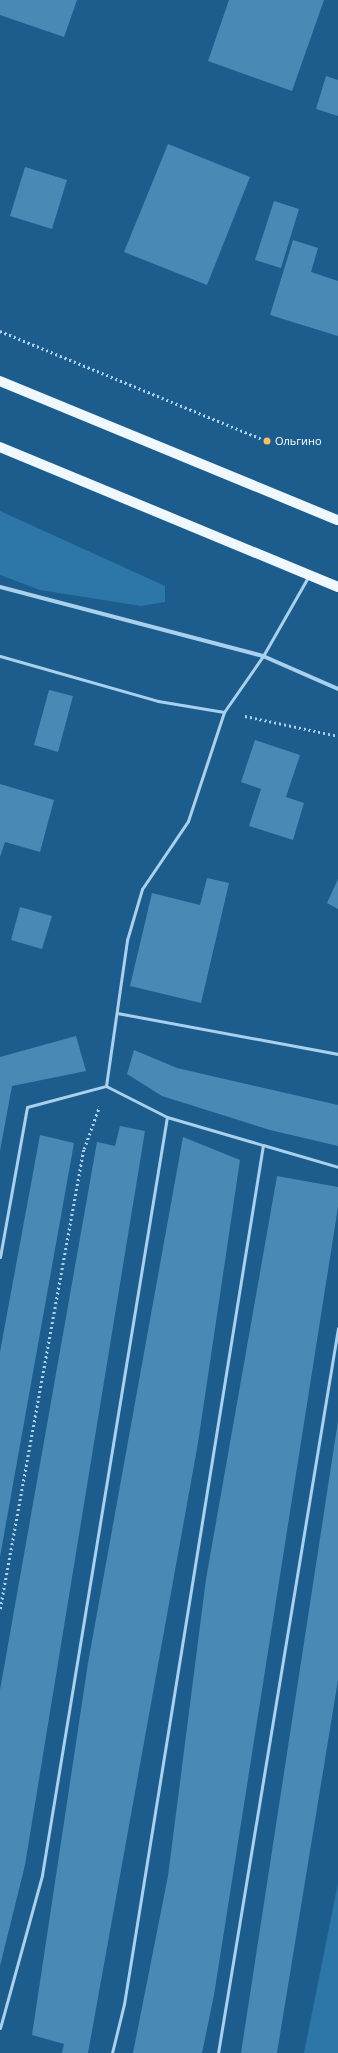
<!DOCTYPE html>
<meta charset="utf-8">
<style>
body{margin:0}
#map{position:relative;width:338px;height:2053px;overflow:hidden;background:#1c5d8d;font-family:"Open Sans",sans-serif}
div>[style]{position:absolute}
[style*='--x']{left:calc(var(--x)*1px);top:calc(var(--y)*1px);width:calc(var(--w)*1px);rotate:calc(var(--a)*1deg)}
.green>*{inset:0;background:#2c77a8}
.building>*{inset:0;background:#4989b6}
.path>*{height:2.5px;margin-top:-1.25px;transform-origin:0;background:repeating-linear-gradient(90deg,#a9d1ed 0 2px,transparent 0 5px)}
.lane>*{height:3px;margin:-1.5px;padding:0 1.5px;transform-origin:1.5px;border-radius:1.5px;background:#a9d1ed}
.street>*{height:4px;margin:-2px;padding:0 2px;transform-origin:2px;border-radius:2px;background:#a9d1ed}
.primary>*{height:10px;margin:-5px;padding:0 5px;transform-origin:5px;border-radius:5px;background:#eff7ff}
.dots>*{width:11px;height:11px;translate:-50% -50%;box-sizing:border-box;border:2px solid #1c5d8d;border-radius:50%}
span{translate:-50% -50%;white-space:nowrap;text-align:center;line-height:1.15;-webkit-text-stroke:3.5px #1c5d8d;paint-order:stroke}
.poi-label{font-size:11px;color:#fff}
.left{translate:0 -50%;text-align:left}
</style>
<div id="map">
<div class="green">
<div style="clip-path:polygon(0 511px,165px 586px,165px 602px,141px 606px,40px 590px,0 575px)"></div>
<div style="clip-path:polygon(338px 1883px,338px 2053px,304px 2053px)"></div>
</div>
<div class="building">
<div style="clip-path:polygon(0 0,77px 0,64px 37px,0 15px)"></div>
<div style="clip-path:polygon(229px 0,324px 0,292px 91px,208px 61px)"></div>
<div style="clip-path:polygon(326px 76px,338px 80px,338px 116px,316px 109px)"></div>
<div style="clip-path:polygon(168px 144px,250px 177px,207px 285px,124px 252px)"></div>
<div style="clip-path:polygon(25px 167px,67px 180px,52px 229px,10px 216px)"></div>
<div style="clip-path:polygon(274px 201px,299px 209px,281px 268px,255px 260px)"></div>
<div style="clip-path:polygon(293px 240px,318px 248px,311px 272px,338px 281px,338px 336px,270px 315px)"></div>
<div style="clip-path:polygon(49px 690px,73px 696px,58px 752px,34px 745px)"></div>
<div style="clip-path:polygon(255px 740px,300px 755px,286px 797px,304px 803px,293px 840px,249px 826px,261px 789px,241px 782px)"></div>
<div style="clip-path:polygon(0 784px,54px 800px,40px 852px,5px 842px,0 857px)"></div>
<div style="clip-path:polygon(207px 878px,229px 883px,201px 1003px,130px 986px,152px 893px,200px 905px)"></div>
<div style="clip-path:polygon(338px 879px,338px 909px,327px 903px)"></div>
<div style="clip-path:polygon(20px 907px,52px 916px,42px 949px,11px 940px)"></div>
<div style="clip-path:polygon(76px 1036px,86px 1071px,12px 1086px,0 1151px,0 1057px)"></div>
<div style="clip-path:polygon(134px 1050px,177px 1068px,338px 1105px,338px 1146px,270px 1130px,162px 1096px,127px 1074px)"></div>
<div style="clip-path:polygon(120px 1126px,145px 1131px,25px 1865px,0 1966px,0 1690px,97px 1142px,115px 1146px)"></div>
<div style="clip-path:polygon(40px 1135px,74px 1143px,0 1557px,0 1352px)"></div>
<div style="clip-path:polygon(183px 1137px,240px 1160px,198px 1443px,88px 2053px,62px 2053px,64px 2044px,32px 2035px,88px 1663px)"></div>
<div style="clip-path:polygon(277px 1176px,338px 1187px,338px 1207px,214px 1995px,202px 2053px,133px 2053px,168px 1876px,206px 1579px)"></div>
<div style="clip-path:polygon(338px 1421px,338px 1680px,277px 2053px,241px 2053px)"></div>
</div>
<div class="path">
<div style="--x:0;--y:331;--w:289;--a:22.4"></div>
<div style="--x:245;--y:716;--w:95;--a:12.1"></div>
<div style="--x:0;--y:1609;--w:468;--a:-79.7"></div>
<div style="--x:84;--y:1149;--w:45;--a:-70.3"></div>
</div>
<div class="lane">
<div style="--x:0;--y:656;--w:164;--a:15.9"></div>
<div style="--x:158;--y:701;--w:67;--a:9.5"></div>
<div style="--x:117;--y:1013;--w:225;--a:10.5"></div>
<div style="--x:106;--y:1086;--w:148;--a:-81.8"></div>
<div style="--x:127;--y:940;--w:53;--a:-73.6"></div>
<div style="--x:142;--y:889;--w:82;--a:-55.9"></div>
<div style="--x:188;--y:821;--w:115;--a:-71.7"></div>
<div style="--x:224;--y:712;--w:68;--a:-55.1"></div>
<div style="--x:263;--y:656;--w:91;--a:-60.3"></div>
<div style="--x:263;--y:1145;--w:78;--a:16.3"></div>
<div style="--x:0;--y:1257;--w:152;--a:-79.8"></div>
<div style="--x:27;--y:1107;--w:82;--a:-14.9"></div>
<div style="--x:106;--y:1086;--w:68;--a:26.9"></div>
<div style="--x:167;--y:1117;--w:100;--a:16.3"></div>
<div style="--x:263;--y:1145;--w:870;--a:99.19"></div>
<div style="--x:124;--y:2004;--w:50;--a:103.8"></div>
<div style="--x:0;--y:2028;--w:159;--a:-74.6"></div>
<div style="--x:42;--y:1875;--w:768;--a:-80.64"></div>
<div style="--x:218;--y:2053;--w:735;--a:-80.6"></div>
</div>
<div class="street">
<div style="--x:0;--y:587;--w:272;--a:14.7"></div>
<div style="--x:263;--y:656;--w:82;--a:23.7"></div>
</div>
<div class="primary">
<div style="--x:0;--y:381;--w:365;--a:22.4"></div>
<div style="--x:0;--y:447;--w:366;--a:22.5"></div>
</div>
<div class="dots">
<div style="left:267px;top:441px;background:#fdbc67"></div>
</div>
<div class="poi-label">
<span class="left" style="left:275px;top:441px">Ольгино</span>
</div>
</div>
